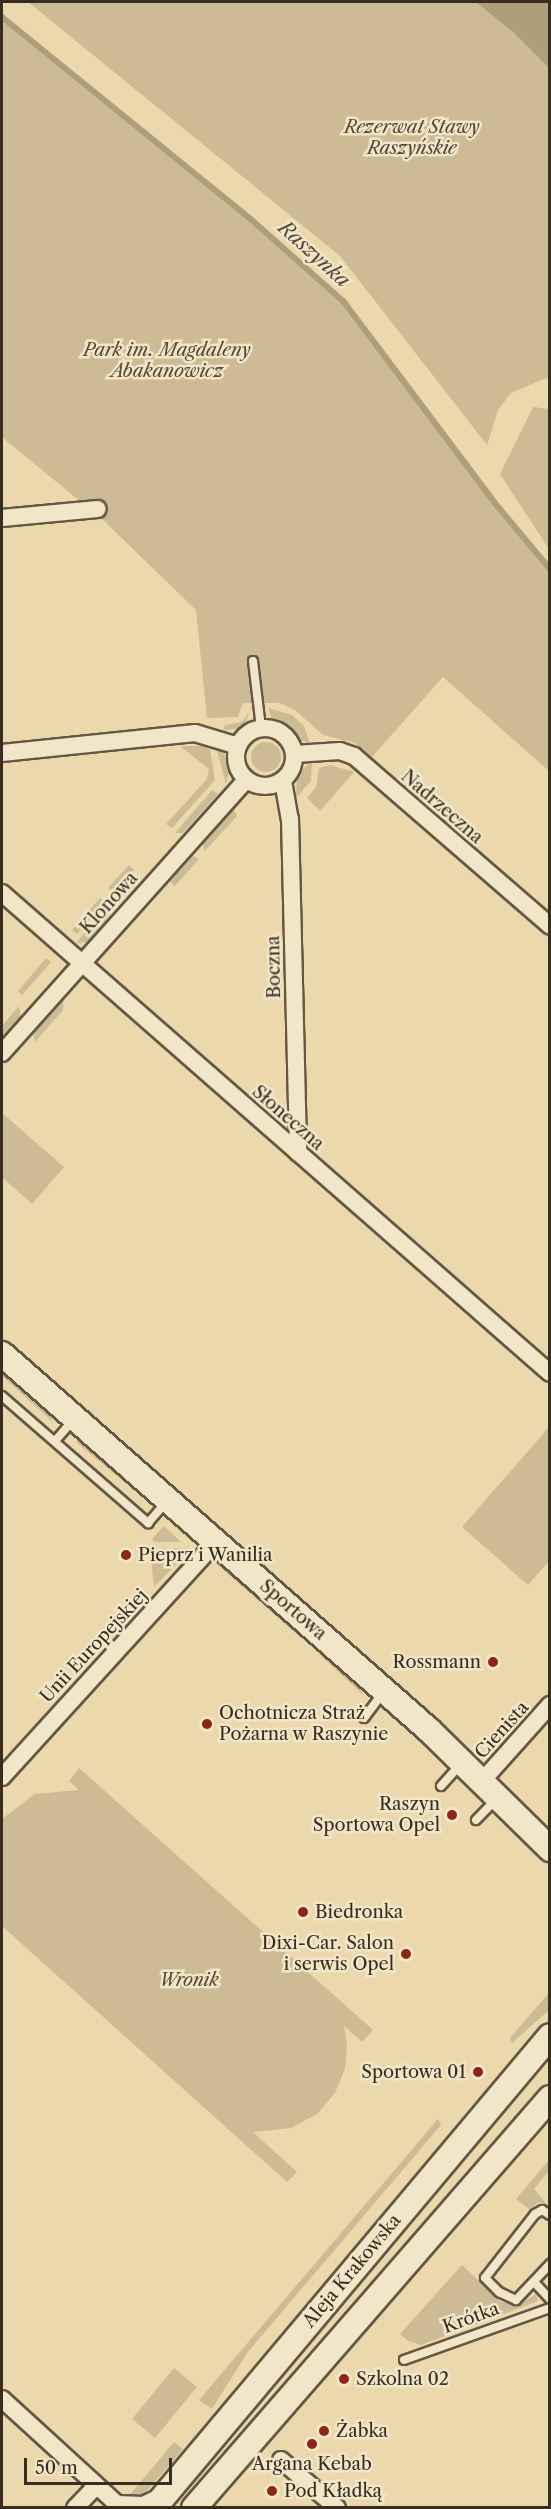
<!DOCTYPE html>
<meta charset="utf-8">
<style>
body{margin:0}
#map{position:relative;width:551px;height:2509px;overflow:hidden;background:#ebd8ac;font-family:"Libre Caslon Text",serif}
div>[style]{position:absolute}
[style*='--x']{left:calc(var(--x)*1px);top:calc(var(--y)*1px);width:calc(var(--w)*1px);rotate:calc(var(--a)*1deg)}
.green>*{inset:0;background:#ccbb94}
.round{border-radius:50%}
.water>*{inset:0;background:#ae9e7c}
.stream>*{height:6px;margin:-3px;padding:0 3px;transform-origin:3px;border-radius:3px;background:#ae9e7c}
.roads{filter:drop-shadow(2px 0 #645843) drop-shadow(-2px 0 #645843) drop-shadow(0 2px #645843) drop-shadow(0 -2px #645843)}
.lane>*{height:8px;margin:-4px;padding:0 4px;transform-origin:4px;border-radius:4px;background:#f2e6c9}
.street>*{height:16px;margin:-8px;padding:0 8px;transform-origin:8px;border-radius:8px;background:#f2e6c9}
.street>.ring{margin:-8px;padding:0;box-sizing:content-box;background:none;border:16px solid #f2e6c9;border-radius:50%}
.secondary>*{height:24px;margin:-12px;padding:0 12px;transform-origin:12px;border-radius:12px;background:#f2e6c9}
.dots>*{width:16px;height:16px;translate:-50% -50%;box-sizing:border-box;border:3px solid #f2e6c9;border-radius:50%}
span{translate:-50% -50%;white-space:nowrap;text-align:center;line-height:1.15;-webkit-text-stroke:5px #f2e6c9;paint-order:stroke}
.park-label{font-size:18px;color:#554937;font-style:italic}
.street-label{font-size:18px;color:#372d20}
.poi-label{font-size:18px;color:#372d20}
.left{translate:0 -50%;text-align:left}
.right{translate:-100% -50%;text-align:right}
.water-label{font-size:20px;color:#554937;font-style:italic}
.frame{position:absolute;inset:0;border:3px solid #372d20;pointer-events:none}
.scale{position:absolute;left:24px;top:2458px;width:148px;height:27px;box-sizing:border-box;border:3px solid #372d20;border-top:0;padding-left:8px;font-size:18px;line-height:21px;white-space:nowrap;color:#372d20;-webkit-text-stroke:4px #f2e6c9;paint-order:stroke}
</style>
<div id="map">
<div class="green">
<div style="clip-path:polygon(28px 2px,549px 2px,549px 377px,511px 393px,498px 410px,487px 445px,340px 256px)"></div>
<div style="clip-path:polygon(2px 17px,254px 222px,344px 302px,494px 502px,549px 569px,549px 771px,443px 677px,371px 758px,355px 743px,323px 735px,295px 710px,280px 703px,243px 703px,238px 717px,207px 718px,196px 610px,104px 521px,2px 437px)"></div>
<div style="clip-path:polygon(533px 407px,549px 409px,549px 549px,500px 474px)"></div>
<div style="clip-path:polygon(268px 708px,292px 715px,304px 726px,311px 746px,272px 720px)"></div>
<div style="clip-path:polygon(250px 711px,243px 728px,223px 730px,225px 725px,242px 722px)"></div>
<div class="round" style="left:251px;top:742px;width:30px;height:30px"></div>
<div style="clip-path:polygon(180px 746px,205px 746px,210px 750px,215px 780px,172px 828px,166px 824px,207px 779px,209px 769px)"></div>
<div style="clip-path:polygon(219px 746px,231px 764px,226px 784px,216px 747px)"></div>
<div style="clip-path:polygon(312px 761px,311px 781px,296px 798px,297px 774px)"></div>
<div style="clip-path:polygon(330px 765px,354px 772px,320px 811px,307px 798px,316px 787px,319px 768px)"></div>
<div style="clip-path:polygon(212px 790px,218px 794px,183px 833px,175px 833px)"></div>
<div style="clip-path:polygon(233px 808px,237px 816px,205px 851px,202px 843px)"></div>
<div style="clip-path:polygon(193px 856px,199px 859px,175px 886px,170px 881px)"></div>
<div style="clip-path:polygon(129px 865px,134px 870px,114px 893px,108px 888px)"></div>
<div style="clip-path:polygon(100px 898px,105px 902px,77px 934px,72px 930px)"></div>
<div style="clip-path:polygon(109px 905px,108px 918px,87px 942px,76px 943px)"></div>
<div style="clip-path:polygon(46px 958px,51px 962px,22px 995px,18px 991px)"></div>
<div style="clip-path:polygon(64px 997px,63px 1010px,35px 1042px,33px 1032px)"></div>
<div style="clip-path:polygon(19px 1006px,21px 1017px,2px 1039px,2px 1026px)"></div>
<div style="clip-path:polygon(2px 1113px,64px 1167px,32px 1204px,2px 1177px)"></div>
<div style="clip-path:polygon(2px 1368px,53px 1413px,52px 1421px,2px 1376px)"></div>
<div style="clip-path:polygon(549px 1427px,549px 1561px,528px 1585px,462px 1527px)"></div>
<div style="clip-path:polygon(80px 1437px,150px 1499px,150px 1503px,76px 1442px)"></div>
<div style="clip-path:polygon(164px 1526px,181px 1542px,155px 1542px,152px 1539px)"></div>
<div style="clip-path:polygon(189px 1548px,189px 1551px,154px 1587px,150px 1549px)"></div>
<div style="clip-path:polygon(213px 1561px,224px 1564px,298px 1629px,300px 1637px)"></div>
<div style="clip-path:polygon(318px 1653px,327px 1654px,359px 1683px,363px 1695px)"></div>
<div style="clip-path:polygon(79px 1768px,373px 2030px,362px 2042px,344px 2026px,347px 2045px,345px 2069px,335px 2093px,317px 2114px,291px 2128px,253px 2132px,297px 2172px,287px 2182px,2px 1926px,2px 1819px,35px 1794px,79px 1790px,69px 1781px)"></div>
<div style="clip-path:polygon(549px 1993px,549px 2010px,512px 2043px,510px 2038px)"></div>
<div style="clip-path:polygon(438px 2119px,441px 2125px,247px 2353px,212px 2409px,199px 2400px)"></div>
<div style="clip-path:polygon(549px 2160px,549px 2171px,534px 2189px,549px 2207px,539px 2202px,529px 2209px,516px 2199px)"></div>
<div style="clip-path:polygon(462px 2265px,501px 2302px,518px 2305px,536px 2294px,538px 2301px,421px 2345px,408px 2341px,400px 2334px)"></div>
<div style="clip-path:polygon(174px 2368px,197px 2387px,155px 2438px,132px 2419px)"></div>
<div style="clip-path:polygon(174px 2442px,183px 2449px,145px 2493px,128px 2497px)"></div>
</div>
<div class="water">
<div style="clip-path:polygon(476px 2px,549px 2px,549px 68px,514px 33px)"></div>
</div>
<div class="stream">
<div style="--x:2;--y:17;--w:325;--a:39.1"></div>
<div style="--x:254;--y:222;--w:120;--a:41.6"></div>
<div style="--x:344;--y:302;--w:250;--a:53.1"></div>
<div style="--x:494;--y:502;--w:87;--a:50.1"></div>
</div>
<div class="roads">
<div class="lane">
<div style="--x:253;--y:661;--w:67;--a:83.2"></div>
<div style="--x:2;--y:1396;--w:194;--a:41"></div>
<div style="--x:148;--y:1523;--w:28;--a:-49"></div>
<div style="--x:55;--y:1441;--w:29;--a:-49"></div>
<div style="--x:364;--y:1718;--w:31;--a:-53"></div>
<div style="--x:441;--y:1786;--w:30;--a:-48"></div>
<div style="--x:476;--y:1820;--w:30;--a:-46"></div>
<div style="--x:550;--y:2215;--w:9;--a:-148"></div>
<div style="--x:542;--y:2210;--w:8;--a:150"></div>
<div style="--x:535;--y:2214;--w:81;--a:128"></div>
<div style="--x:485;--y:2278;--w:20;--a:45"></div>
<div style="--x:499;--y:2292;--w:19;--a:25"></div>
<div style="--x:516;--y:2300;--w:50;--a:-46.6"></div>
<div style="--x:534;--y:2282;--w:23;--a:47"></div>
<div style="--x:404;--y:2360;--w:155;--a:-19.6"></div>
</div>
<div class="street">
<div style="--x:2;--y:518;--w:96;--a:-5.4"></div>
<div class="ring" style="left:236px;top:728px;width:42px;height:42px"></div>
<div style="--x:2;--y:753;--w:194;--a:-5.9"></div>
<div style="--x:195;--y:733;--w:45;--a:16.8"></div>
<div style="--x:295;--y:754;--w:45;--a:-3.8"></div>
<div style="--x:340;--y:751;--w:15;--a:20"></div>
<div style="--x:354;--y:756;--w:259;--a:40.9"></div>
<div style="--x:283;--y:781;--w:39;--a:80"></div>
<div style="--x:290;--y:819;--w:334;--a:88.6"></div>
<div style="--x:2;--y:893;--w:728;--a:41.22"></div>
<div style="--x:2;--y:1053;--w:366;--a:-48.2"></div>
<div style="--x:2;--y:1777;--w:318;--a:-47.7"></div>
<div style="--x:483;--y:1780;--w:101;--a:-48.2"></div>
<div style="--x:2;--y:2399;--w:156;--a:42.4"></div>
<div style="--x:117;--y:2504;--w:26;--a:2"></div>
<div style="--x:143;--y:2505;--w:21;--a:-25"></div>
<div style="--x:281;--y:2460;--w:74;--a:40.6"></div>
<div style="--x:75;--y:2508;--w:30;--a:-46"></div>
</div>
<div class="secondary">
<div style="--x:2;--y:1354;--w:569;--a:41.37"></div>
<div style="--x:429;--y:1730;--w:170;--a:44.5"></div>
<div style="--x:154;--y:2508;--w:616;--a:-50"></div>
<div style="--x:194;--y:2508;--w:543;--a:-49.03"></div>
</div>
</div>
<div class="dots">
<div style="left:126px;top:1555px;background:#8f2418"></div>
<div style="left:493px;top:1662px;background:#8f2418"></div>
<div style="left:207px;top:1724px;background:#8f2418"></div>
<div style="left:452px;top:1815px;background:#8f2418"></div>
<div style="left:303px;top:1912px;background:#8f2418"></div>
<div style="left:406px;top:1954px;background:#8f2418"></div>
<div style="left:478px;top:2072px;background:#8f2418"></div>
<div style="left:344px;top:2379px;background:#8f2418"></div>
<div style="left:324px;top:2431px;background:#8f2418"></div>
<div style="left:312px;top:2444px;background:#8f2418"></div>
<div style="left:272px;top:2491px;background:#8f2418"></div>
</div>
<div class="park-label">
<span style="left:412px;top:138px">Rezerwat Stawy<br>Raszyńskie</span>
<span style="left:167px;top:361px">Park im. Magdaleny<br>Abakanowicz</span>
<span style="left:189px;top:1980px">Wronik</span>
</div>
<div class="street-label">
<span style="left:442px;top:807px;rotate:41deg">Nadrzeczna</span>
<span style="left:109px;top:903px;rotate:-48deg">Klonowa</span>
<span style="left:274px;top:967px;rotate:-91deg">Boczna</span>
<span style="left:288px;top:1118px;rotate:41deg">Słoneczna</span>
<span style="left:293px;top:1610px;rotate:41deg">Sportowa</span>
<span style="left:94px;top:1646px;rotate:-47deg">Unii Europejskiej</span>
<span style="left:502px;top:1730px;rotate:-48deg">Cienista</span>
<span style="left:352px;top:2271px;rotate:-50deg">Aleja Krakowska</span>
<span style="left:471px;top:2318px;rotate:-20deg">Krótka</span>
</div>
<div class="poi-label">
<span class="left" style="left:138px;top:1555px">Pieprz i Wanilia</span>
<span class="right" style="left:481px;top:1662px">Rossmann</span>
<span class="left" style="left:219px;top:1724px">Ochotnicza Straż<br>Pożarna w Raszynie</span>
<span class="right" style="left:440px;top:1815px">Raszyn<br>Sportowa Opel</span>
<span class="left" style="left:315px;top:1912px">Biedronka</span>
<span class="right" style="left:394px;top:1954px">Dixi-Car. Salon<br>i serwis Opel</span>
<span class="right" style="left:466px;top:2072px">Sportowa 01</span>
<span class="left" style="left:356px;top:2379px">Szkolna 02</span>
<span class="left" style="left:336px;top:2431px">Żabka</span>
<span style="left:312px;top:2464px">Argana Kebab</span>
<span class="left" style="left:284px;top:2491px">Pod Kładką</span>
</div>
<div class="water-label">
<span style="left:314px;top:254px;rotate:42deg">Raszynka</span>
</div>
<div class="frame"></div>
<div class="scale">50 m</div>
</div>
